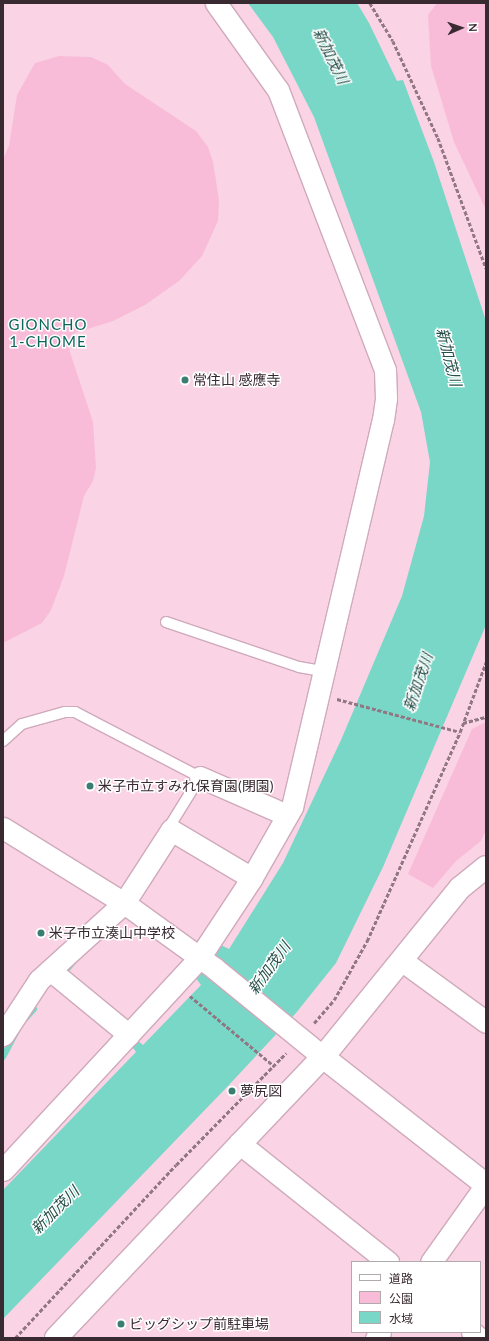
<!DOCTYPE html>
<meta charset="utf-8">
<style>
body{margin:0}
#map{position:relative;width:489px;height:1341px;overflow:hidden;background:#fad3e5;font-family:Lato,"Noto Sans JP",sans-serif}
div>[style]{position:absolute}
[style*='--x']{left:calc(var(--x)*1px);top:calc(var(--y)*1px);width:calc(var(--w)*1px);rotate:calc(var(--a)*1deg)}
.green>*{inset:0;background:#f9bcd8}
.water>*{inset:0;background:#79d7c7}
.stream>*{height:6px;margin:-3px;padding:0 3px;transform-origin:3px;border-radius:3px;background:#79d7c7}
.path>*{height:2.5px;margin-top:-1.25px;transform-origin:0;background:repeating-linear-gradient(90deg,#917783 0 4px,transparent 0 6px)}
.roads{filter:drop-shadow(1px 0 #cfaabb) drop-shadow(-1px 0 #cfaabb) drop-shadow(0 1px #cfaabb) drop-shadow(0 -1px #cfaabb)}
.service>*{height:10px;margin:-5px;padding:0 5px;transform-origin:5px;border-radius:5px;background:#fff}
.minor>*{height:21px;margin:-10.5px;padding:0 10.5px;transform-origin:10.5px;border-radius:10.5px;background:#fff}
.tertiary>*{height:22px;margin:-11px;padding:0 11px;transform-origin:11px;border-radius:11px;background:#fff}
.dots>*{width:11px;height:11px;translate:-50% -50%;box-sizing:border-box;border:2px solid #fff;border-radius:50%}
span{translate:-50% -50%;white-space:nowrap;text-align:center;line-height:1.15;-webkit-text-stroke:3px #fff;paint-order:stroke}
.poi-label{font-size:14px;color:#392a31}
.left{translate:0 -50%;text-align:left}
.water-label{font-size:15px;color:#254f48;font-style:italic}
.neighbourhood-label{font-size:15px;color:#09665b;letter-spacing:1px}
.frame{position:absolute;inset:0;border:4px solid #392a31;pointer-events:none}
.legend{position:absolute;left:351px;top:1261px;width:130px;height:72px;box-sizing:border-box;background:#fff;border:1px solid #b0aaad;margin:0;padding:5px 7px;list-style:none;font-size:12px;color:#392a31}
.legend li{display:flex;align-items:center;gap:8px;height:20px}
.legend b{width:20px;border:1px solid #b0aaad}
.north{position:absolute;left:441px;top:8px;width:40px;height:40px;-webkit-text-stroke:3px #fff;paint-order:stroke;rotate:88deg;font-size:11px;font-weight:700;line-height:16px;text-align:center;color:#392a31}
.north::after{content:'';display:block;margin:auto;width:14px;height:18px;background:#392a31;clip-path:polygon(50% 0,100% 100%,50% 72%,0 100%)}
</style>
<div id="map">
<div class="green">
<div style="clip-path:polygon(437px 3px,486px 3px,486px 210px,454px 142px,431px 66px,428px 15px)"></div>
<div style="clip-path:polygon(59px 56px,91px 57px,108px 65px,125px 84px,196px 131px,208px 147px,213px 162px,219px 200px,218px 221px,202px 256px,179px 281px,145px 305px,113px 321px,75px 333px,70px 339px,69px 349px,93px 422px,96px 468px,93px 481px,84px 496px,64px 576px,51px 610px,42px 623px,3px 643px,3px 159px,9px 146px,17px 95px,35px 63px)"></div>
<div style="clip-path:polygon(486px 722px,486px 830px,481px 841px,456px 861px,433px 888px,408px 874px,472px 729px)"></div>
</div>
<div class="water">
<div style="clip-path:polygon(248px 3px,357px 3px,369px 23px,397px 81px,403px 80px,434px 162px,486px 321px,486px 625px,383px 867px,336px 963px,296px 1013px,227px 1087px,3px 1319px,3px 1190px,136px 1052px,131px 1045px,137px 1040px,143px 1045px,201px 985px,195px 977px,219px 944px,229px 949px,283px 863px,341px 740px,402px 596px,424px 516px,430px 462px,421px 412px,314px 117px,273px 37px)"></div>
</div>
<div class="stream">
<div style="--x:62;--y:975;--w:23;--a:-49"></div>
<div style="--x:26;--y:1018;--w:12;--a:-48"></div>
<div style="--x:3;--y:1057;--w:32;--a:-62"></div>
</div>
<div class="path">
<div style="--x:370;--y:3;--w:44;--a:58.8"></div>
<div style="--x:393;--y:41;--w:107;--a:65.1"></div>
<div style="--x:438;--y:138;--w:139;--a:69.7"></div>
<div style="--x:337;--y:699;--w:127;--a:15"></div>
<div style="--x:463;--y:723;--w:24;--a:-15"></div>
<div style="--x:190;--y:996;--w:109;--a:39.8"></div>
<div style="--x:314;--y:1023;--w:30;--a:-49"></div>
<div style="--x:334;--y:1000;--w:68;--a:-60.8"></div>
<div style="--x:367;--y:941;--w:229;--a:-66"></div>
<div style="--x:460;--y:732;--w:75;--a:-69.6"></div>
<div style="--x:15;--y:1338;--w:236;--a:-47.1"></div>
<div style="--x:176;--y:1165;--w:157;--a:-45.5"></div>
</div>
<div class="roads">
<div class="service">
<div style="--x:166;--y:622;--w:140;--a:18.7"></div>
<div style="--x:299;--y:667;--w:23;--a:10"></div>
<div style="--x:3;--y:741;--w:25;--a:-42"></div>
<div style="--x:22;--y:724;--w:45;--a:-15.6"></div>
<div style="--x:65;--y:712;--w:10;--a:0"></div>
<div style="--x:75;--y:712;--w:141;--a:27.5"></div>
<div style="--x:200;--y:777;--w:55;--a:121.7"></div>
<div style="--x:171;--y:824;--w:6;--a:90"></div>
</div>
<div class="minor">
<div style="--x:200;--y:777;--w:95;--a:23.6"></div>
<div style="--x:3;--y:828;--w:142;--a:31.8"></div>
<div style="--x:124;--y:903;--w:111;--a:35.8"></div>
<div style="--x:214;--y:968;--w:141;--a:39.2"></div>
<div style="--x:401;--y:960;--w:105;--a:36.1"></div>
<div style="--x:50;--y:970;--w:102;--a:39.4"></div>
<div style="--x:3;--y:1035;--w:66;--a:-56.8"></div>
<div style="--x:39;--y:980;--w:115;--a:-42.2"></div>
<div style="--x:124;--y:903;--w:87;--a:-57.2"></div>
<div style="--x:171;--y:830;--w:94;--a:30.7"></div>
<div style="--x:239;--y:1143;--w:191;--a:38.6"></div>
<div style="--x:3;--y:1170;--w:289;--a:-47.2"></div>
<div style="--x:199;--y:958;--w:95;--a:-56.6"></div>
<div style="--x:251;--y:879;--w:83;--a:-60.3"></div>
<div style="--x:292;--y:807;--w:398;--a:-76.8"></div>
<div style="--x:383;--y:420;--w:22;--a:-82"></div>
<div style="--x:386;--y:398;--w:28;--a:-92"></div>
<div style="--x:385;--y:370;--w:300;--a:-110.9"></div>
<div style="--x:278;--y:90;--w:107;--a:-125.5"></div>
<div style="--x:431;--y:1262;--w:95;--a:-54.5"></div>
<div style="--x:472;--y:1332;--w:9;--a:41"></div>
<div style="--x:376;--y:1338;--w:7;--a:-56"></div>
</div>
<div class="tertiary">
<div style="--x:323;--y:1057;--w:207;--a:38.1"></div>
<div style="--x:56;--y:1338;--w:388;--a:-46.5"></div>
<div style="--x:323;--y:1057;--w:218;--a:-51"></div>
<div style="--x:460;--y:888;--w:33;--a:-39"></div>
</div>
</div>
<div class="dots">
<div style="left:185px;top:380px;background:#3a7e73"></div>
<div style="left:90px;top:786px;background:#3a7e73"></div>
<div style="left:41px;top:933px;background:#3a7e73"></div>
<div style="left:232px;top:1091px;background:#3a7e73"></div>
<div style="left:121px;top:1324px;background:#3a7e73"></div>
</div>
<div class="poi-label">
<span class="left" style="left:193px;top:380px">常住山 感應寺</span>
<span class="left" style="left:98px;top:786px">米子市立すみれ保育園(閉園)</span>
<span class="left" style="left:49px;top:933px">米子市立湊山中学校</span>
<span class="left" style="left:240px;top:1091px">夢尻図</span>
<span class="left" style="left:129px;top:1324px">ビッグシップ前駐車場</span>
</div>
<div class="water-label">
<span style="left:331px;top:56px;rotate:64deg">新加茂川</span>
<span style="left:449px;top:357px;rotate:76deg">新加茂川</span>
<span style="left:418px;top:682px;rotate:-71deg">新加茂川</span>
<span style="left:269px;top:968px;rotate:-54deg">新加茂川</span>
<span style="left:55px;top:1210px;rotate:-45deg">新加茂川</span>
</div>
<div class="neighbourhood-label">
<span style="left:48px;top:333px">GIONCHO<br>1-CHOME</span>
</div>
<div class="frame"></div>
<ul class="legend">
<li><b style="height:5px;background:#fff"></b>道路</li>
<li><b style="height:11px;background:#f9bcd8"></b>公園</li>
<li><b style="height:11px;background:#79d7c7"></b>水域</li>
</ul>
<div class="north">N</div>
</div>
